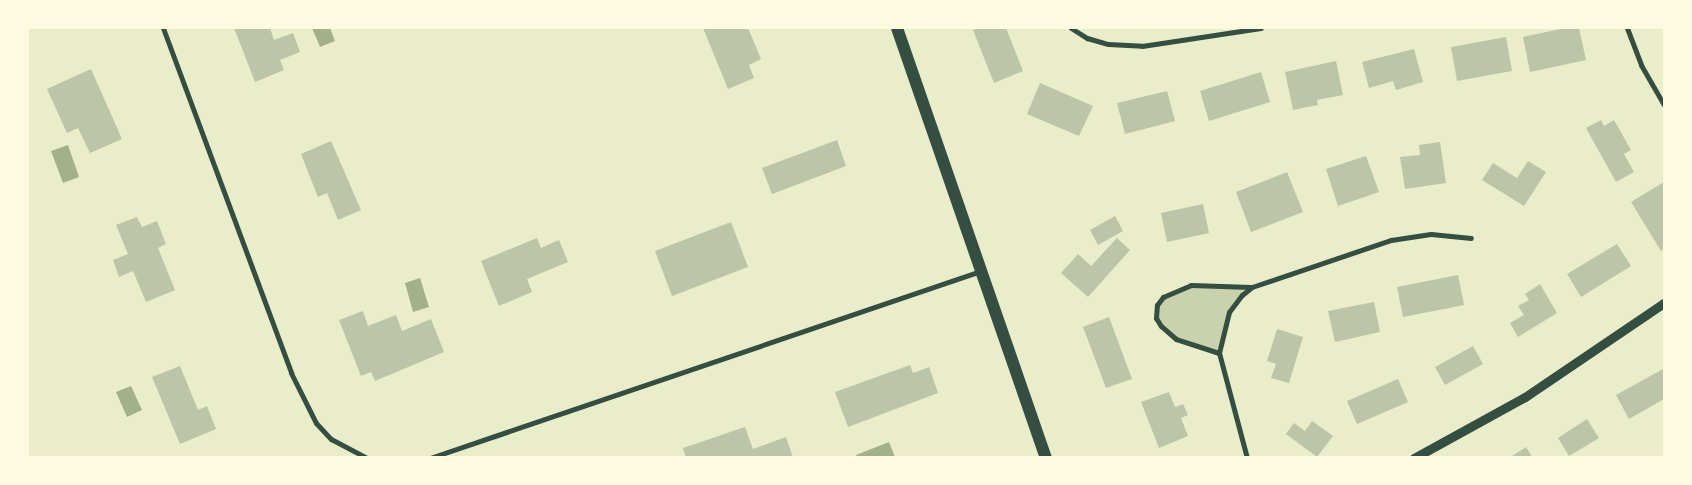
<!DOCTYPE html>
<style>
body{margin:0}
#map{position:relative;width:1692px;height:485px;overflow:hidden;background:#e9edc9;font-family:Karla,sans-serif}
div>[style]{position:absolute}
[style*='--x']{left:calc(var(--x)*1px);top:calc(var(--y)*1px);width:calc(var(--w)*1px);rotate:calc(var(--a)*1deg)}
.green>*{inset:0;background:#cad2ad}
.water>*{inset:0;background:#a3b18a}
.building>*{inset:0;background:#bcc5a7}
.minor>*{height:5px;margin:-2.5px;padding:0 2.5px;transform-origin:2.5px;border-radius:2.5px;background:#344e41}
.tertiary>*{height:9px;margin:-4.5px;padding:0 4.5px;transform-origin:4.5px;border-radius:4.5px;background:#344e41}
.primary>*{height:12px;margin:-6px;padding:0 6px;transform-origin:6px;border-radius:6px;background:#344e41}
span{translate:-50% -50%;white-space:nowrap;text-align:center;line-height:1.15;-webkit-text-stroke:4px #fefae0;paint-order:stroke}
.frame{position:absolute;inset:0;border:29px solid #fefae0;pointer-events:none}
</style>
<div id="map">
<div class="green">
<div style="clip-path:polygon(1191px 285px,1252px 287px,1235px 302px,1219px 353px,1176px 339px,1156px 318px,1157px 305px,1163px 297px)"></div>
</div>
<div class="water">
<div style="clip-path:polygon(312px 28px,330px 28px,335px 41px,320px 47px)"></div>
<div style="clip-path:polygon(68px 145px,79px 177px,63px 183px,51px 151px)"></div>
<div style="clip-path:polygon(420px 278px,429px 307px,413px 312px,405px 283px)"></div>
<div style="clip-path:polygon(131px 386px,142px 410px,127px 417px,116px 392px)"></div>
<div style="clip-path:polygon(889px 442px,895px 457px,857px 457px,856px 455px)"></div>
</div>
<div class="building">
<div style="clip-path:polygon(234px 28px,270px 28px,274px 40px,293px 33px,300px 52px,280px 60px,284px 70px,255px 82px)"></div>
<div style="clip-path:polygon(703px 28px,748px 28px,761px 59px,749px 65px,754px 78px,728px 89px)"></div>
<div style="clip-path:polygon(979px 28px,1006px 28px,1023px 71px,994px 83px,973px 30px)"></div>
<div style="clip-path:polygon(1565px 28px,1579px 28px,1586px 60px,1530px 72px,1523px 37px)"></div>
<div style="clip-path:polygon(1506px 37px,1512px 71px,1457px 81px,1451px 47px)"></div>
<div style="clip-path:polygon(1414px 49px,1423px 82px,1396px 90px,1393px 81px,1369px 88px,1362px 62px)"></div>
<div style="clip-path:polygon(1336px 61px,1343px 95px,1317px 100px,1318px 105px,1293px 110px,1285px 72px)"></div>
<div style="clip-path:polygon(91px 69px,122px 139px,90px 153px,78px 128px,67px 133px,47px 89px)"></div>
<div style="clip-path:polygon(1261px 72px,1270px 102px,1209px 121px,1200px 91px)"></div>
<div style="clip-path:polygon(1040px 83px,1093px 106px,1079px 136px,1027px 114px)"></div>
<div style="clip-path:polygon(1167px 91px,1175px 121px,1125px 134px,1117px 103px)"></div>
<div style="clip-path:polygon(1601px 120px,1604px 126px,1614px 120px,1631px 150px,1624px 154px,1634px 172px,1616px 182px,1586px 128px)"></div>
<div style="clip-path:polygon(837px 140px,846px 166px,772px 194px,762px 168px)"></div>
<div style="clip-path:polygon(331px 141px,361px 210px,338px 220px,327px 193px,318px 197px,301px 154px)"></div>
<div style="clip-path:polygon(1440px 142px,1446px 183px,1405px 189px,1400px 157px,1420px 155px,1419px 145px)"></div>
<div style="clip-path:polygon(1366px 156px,1379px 192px,1338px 206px,1326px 169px)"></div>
<div style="clip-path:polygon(1528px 161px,1546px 172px,1524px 206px,1482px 180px,1493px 163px,1517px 178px)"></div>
<div style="clip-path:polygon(1287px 172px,1303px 212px,1251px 232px,1236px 192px)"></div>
<div style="clip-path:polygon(1664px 182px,1664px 249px,1661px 251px,1631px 202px)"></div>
<div style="clip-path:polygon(1203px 204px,1209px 233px,1167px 242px,1161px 213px)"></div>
<div style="clip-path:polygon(1115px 216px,1123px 231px,1098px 245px,1090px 230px)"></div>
<div style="clip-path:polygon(137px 217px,142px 227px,157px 221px,166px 244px,158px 248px,175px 290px,146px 302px,133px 271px,119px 277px,113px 260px,128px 254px,116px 225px)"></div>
<div style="clip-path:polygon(731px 222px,748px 267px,672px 296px,655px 251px)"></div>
<div style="clip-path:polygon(537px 238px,541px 248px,559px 240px,568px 262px,527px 279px,532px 292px,499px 306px,481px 261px)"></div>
<div style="clip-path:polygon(1117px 238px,1130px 250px,1088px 297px,1061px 273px,1078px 254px,1091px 266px)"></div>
<div style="clip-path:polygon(1617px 244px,1631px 266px,1581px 297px,1567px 274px)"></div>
<div style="clip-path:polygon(1458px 275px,1464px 305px,1403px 317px,1397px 287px)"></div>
<div style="clip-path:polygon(1540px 284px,1557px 313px,1518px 337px,1510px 323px,1524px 315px,1518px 306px,1529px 300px,1525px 294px)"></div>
<div style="clip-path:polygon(1374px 302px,1380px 332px,1335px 342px,1328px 311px)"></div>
<div style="clip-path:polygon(363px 311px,368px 326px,396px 315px,402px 331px,431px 319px,444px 352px,375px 381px,371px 372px,361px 376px,339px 320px)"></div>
<div style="clip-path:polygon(1109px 317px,1132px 379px,1106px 388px,1083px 327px)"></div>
<div style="clip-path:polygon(1277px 329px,1303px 337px,1289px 383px,1271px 378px,1276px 364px,1267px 361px)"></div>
<div style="clip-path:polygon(1473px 346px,1483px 364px,1445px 385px,1435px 367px)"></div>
<div style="clip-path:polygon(910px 365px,913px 373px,929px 367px,938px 393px,848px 427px,835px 392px)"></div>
<div style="clip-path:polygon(180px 366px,198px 410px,207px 406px,216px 429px,180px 444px,152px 377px)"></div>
<div style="clip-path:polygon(1663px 369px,1664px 399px,1629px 419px,1616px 395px)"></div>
<div style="clip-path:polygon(1398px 379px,1408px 402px,1357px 424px,1347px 401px)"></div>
<div style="clip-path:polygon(1169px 392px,1175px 407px,1183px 404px,1188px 415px,1181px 418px,1188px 436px,1159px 448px,1141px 402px)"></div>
<div style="clip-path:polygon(1587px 419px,1599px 438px,1569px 456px,1558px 438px)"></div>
<div style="clip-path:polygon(1312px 421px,1333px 436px,1317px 457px,1286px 434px,1294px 423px,1305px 431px)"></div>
<div style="clip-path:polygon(745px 427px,753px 449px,786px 437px,793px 458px,686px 458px,683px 448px)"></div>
<div style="clip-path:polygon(1526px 447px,1533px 458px,1509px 458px)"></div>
</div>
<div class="minor">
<div style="--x:163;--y:28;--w:368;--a:69.6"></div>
<div style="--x:291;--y:373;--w:56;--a:63.4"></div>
<div style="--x:316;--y:423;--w:22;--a:47"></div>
<div style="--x:331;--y:439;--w:41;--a:27.8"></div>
<div style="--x:1071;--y:28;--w:19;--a:32"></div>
<div style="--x:1087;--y:38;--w:22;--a:16"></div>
<div style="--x:1108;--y:44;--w:34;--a:3"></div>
<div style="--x:1142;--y:46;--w:120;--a:-8.6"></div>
<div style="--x:1627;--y:28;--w:40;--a:69"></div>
<div style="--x:1641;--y:65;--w:46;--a:60.1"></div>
<div style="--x:1219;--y:353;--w:45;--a:-162"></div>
<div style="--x:1176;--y:339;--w:20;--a:-139"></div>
<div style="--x:1161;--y:326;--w:9;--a:-122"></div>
<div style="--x:1156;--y:318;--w:13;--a:-86"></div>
<div style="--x:1157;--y:305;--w:10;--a:-53"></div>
<div style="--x:1163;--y:297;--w:30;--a:-23"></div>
<div style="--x:1191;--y:285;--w:60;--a:1.9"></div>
<div style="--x:430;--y:458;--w:582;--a:-18.75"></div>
<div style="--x:1247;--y:458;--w:109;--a:-104.9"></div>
<div style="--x:1219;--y:353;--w:42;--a:-76.3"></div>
<div style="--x:1229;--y:312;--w:21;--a:-53"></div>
<div style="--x:1242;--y:295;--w:13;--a:-39"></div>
<div style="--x:1252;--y:287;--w:147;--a:-18.7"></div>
<div style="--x:1391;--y:240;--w:40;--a:-8.5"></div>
<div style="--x:1431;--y:234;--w:40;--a:5.7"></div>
</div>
<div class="tertiary">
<div style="--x:1414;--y:458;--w:127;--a:-28.8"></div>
<div style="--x:1525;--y:397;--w:168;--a:-34.1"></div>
</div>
<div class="primary">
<div style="--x:897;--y:28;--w:455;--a:70.9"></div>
</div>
<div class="frame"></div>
</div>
